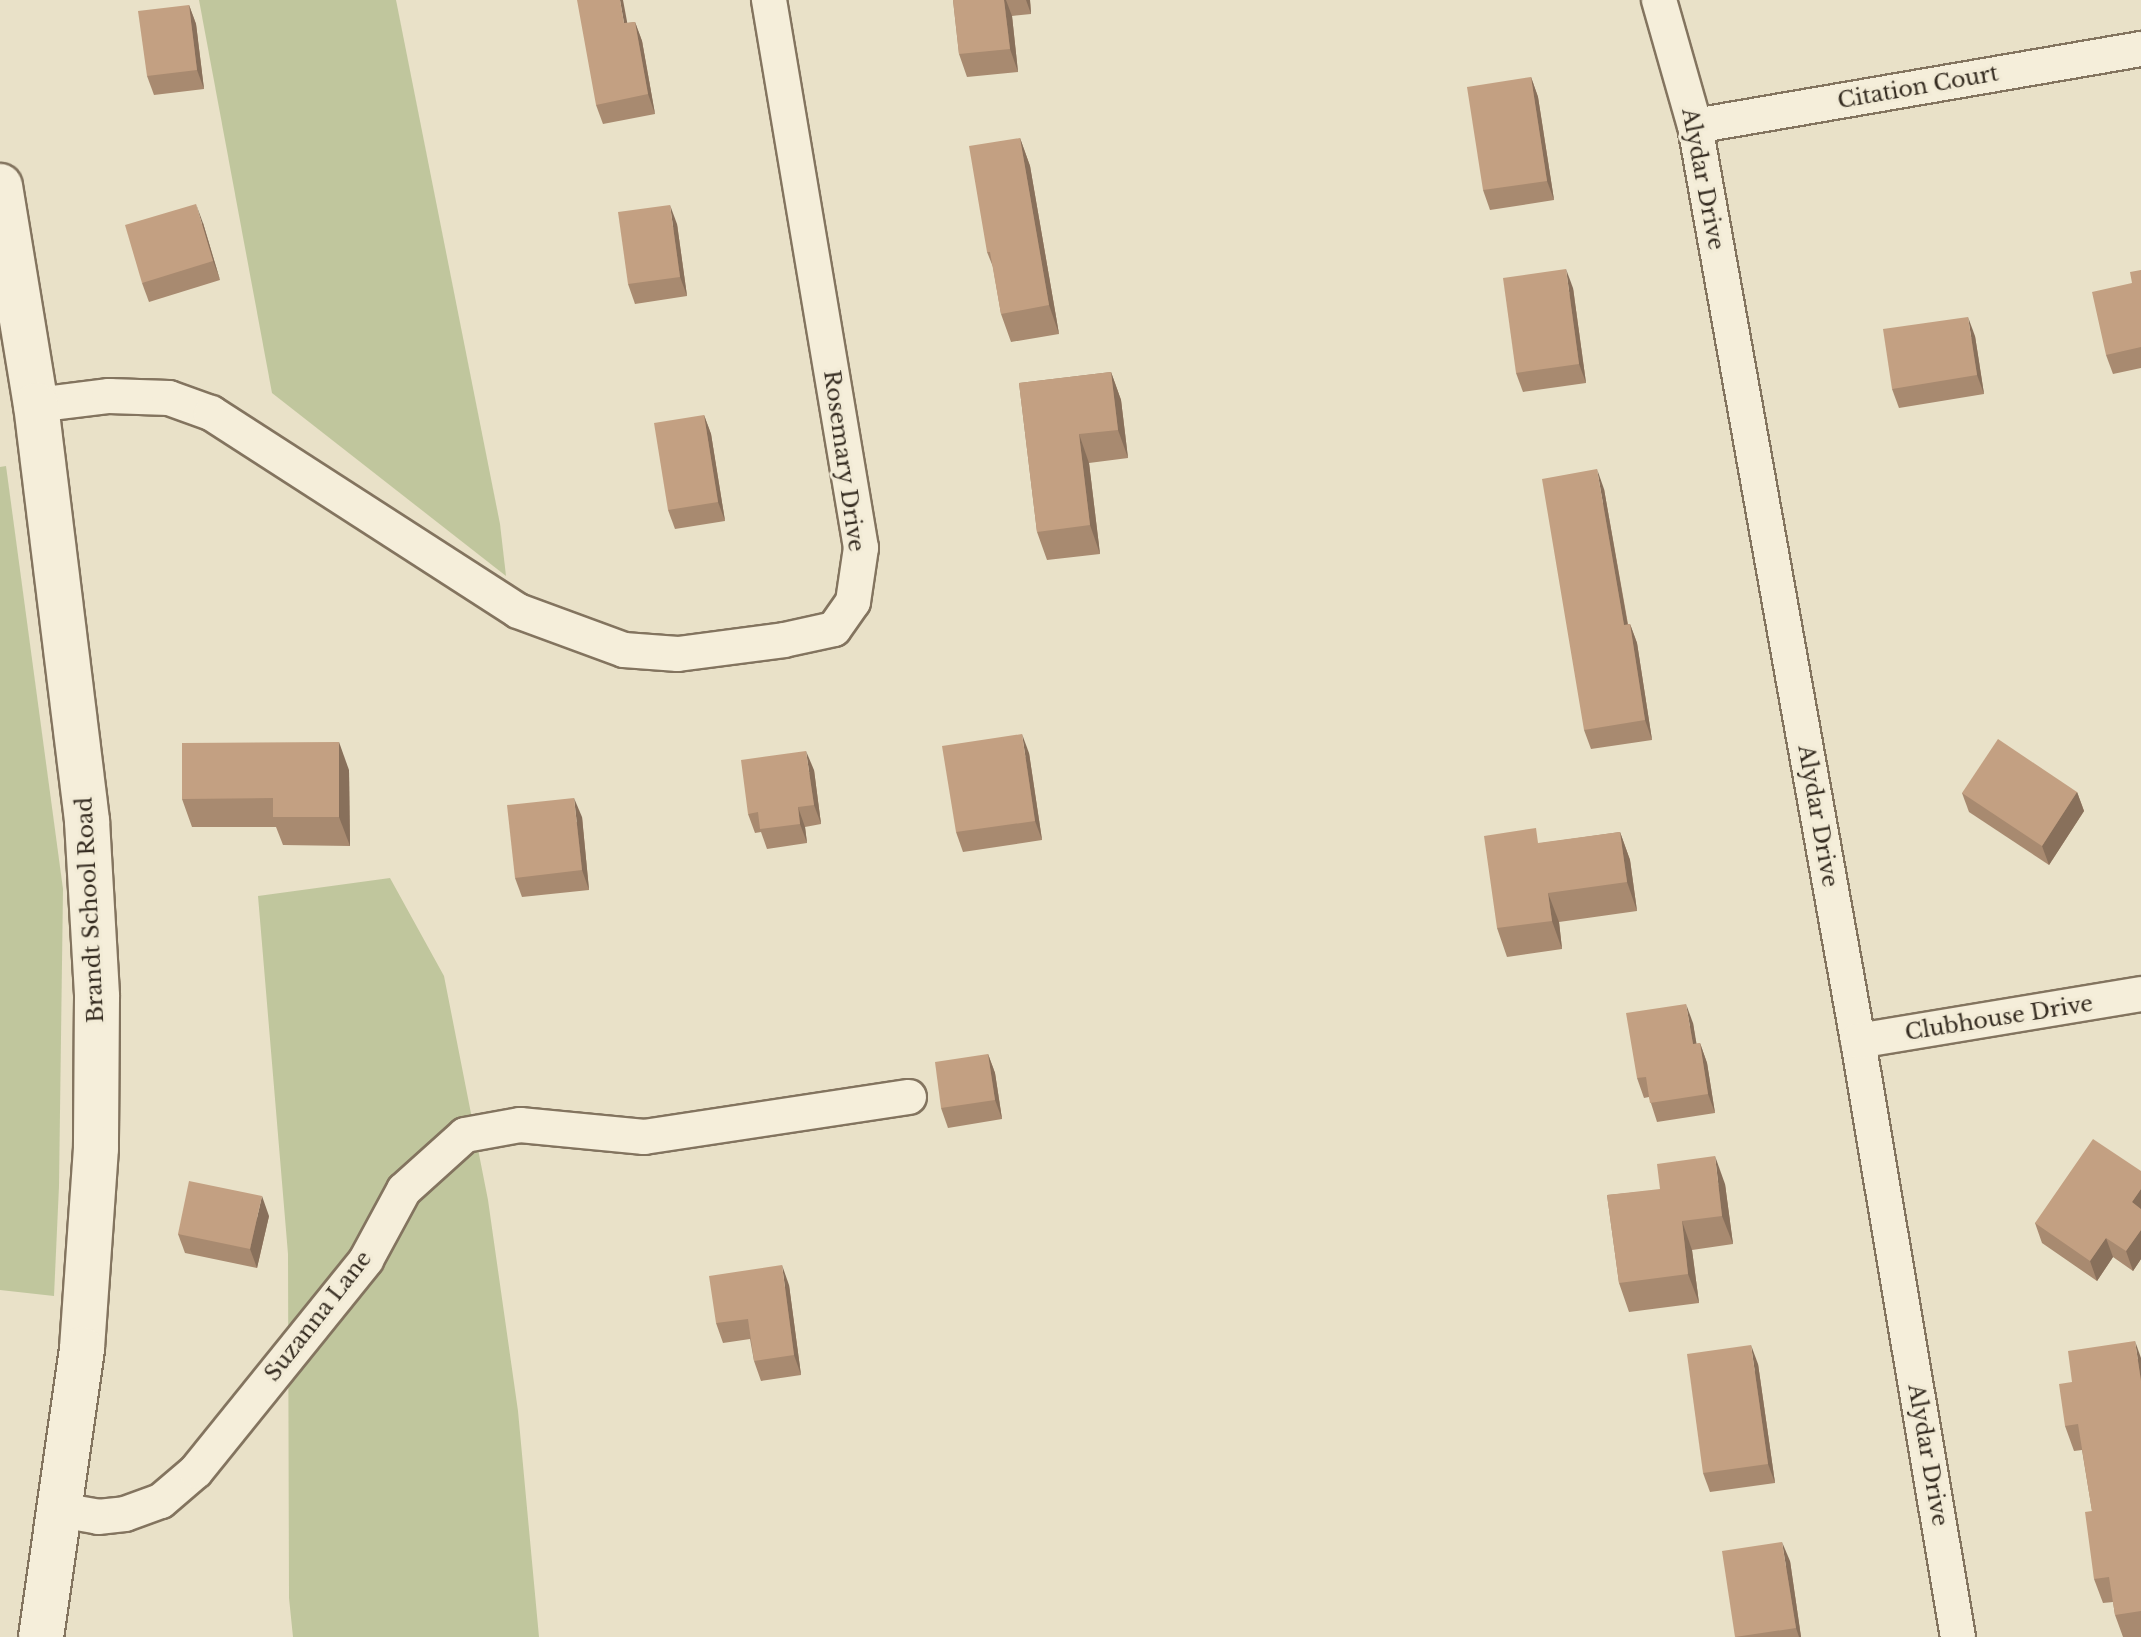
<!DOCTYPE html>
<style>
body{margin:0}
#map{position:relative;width:2141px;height:1637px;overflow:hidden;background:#e9e1c8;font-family:"Libre Baskerville",serif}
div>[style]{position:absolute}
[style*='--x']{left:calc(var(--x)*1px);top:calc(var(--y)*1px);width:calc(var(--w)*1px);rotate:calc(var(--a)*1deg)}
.green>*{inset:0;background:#c0c69d}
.roads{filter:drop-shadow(2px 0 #83745f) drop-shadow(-2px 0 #83745f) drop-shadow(0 2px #83745f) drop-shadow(0 -2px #83745f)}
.street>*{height:34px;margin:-17px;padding:0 17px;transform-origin:17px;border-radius:17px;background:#f5eeda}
.secondary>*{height:44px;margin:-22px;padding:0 22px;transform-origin:22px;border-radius:22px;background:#f5eeda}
.wall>*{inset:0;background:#a88a70}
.shaded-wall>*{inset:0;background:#88705b}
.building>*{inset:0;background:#c3a082}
span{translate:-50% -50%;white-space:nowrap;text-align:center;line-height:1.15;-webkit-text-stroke:6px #f2ebd6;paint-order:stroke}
.street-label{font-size:22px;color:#352c21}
</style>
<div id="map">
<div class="green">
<div style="clip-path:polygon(199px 0,396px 0,500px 524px,506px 576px,272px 393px)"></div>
<div style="clip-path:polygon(6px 466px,63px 889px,59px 1186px,54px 1296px,0 1290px,0 467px)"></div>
<div style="clip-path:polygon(390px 878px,444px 976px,488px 1200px,518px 1411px,539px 1637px,293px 1637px,289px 1598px,288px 1254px,258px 896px)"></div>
</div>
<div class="roads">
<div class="street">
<div style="--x:1659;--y:0;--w:131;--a:74.1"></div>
<div style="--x:1695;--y:126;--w:929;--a:79.9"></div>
<div style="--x:1858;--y:1041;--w:604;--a:80.48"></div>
<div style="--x:1695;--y:126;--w:453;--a:-9.8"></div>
<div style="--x:36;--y:405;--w:74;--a:-7"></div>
<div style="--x:109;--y:396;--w:60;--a:1.9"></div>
<div style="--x:169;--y:398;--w:45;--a:19.7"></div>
<div style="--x:211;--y:413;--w:365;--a:32.8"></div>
<div style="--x:518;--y:611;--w:113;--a:20.2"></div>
<div style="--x:624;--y:650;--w:54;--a:4.2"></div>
<div style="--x:678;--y:654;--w:107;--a:-7.5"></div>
<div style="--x:784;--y:640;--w:51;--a:-12.4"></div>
<div style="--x:834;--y:629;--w:33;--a:-55"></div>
<div style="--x:853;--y:602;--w:55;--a:-81.6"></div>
<div style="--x:861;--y:548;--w:556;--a:-99.53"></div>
<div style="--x:1858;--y:1041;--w:287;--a:-9.4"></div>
<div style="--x:60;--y:1510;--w:39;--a:10"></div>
<div style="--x:98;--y:1517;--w:27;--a:-6"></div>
<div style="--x:125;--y:1514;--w:38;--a:-20"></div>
<div style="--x:161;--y:1501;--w:46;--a:-40.6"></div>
<div style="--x:196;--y:1471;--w:271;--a:-51.1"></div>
<div style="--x:366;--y:1260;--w:80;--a:-61.5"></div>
<div style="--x:404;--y:1190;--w:82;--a:-42"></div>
<div style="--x:465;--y:1135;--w:56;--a:-10.3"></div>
<div style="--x:520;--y:1125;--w:125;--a:5.5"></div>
<div style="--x:644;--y:1137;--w:268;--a:-8.6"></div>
</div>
<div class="secondary">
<div style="--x:0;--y:186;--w:222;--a:80.7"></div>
<div style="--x:36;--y:405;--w:419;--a:83"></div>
<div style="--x:87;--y:821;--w:176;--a:86.7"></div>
<div style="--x:97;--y:997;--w:151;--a:90.4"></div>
<div style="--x:96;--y:1148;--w:201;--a:94"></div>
<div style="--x:82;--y:1349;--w:291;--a:98.1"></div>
</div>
</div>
<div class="wall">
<div style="clip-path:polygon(953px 0,1030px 0,1031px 14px,1012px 16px,1018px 72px,967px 77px,959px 54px)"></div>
<div style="clip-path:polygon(189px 5px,196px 24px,204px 89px,154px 95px,147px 76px)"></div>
<div style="clip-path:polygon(635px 22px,642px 41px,655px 114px,603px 124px,596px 105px,628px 23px)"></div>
<div style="clip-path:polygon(1531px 77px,1538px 97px,1554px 200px,1490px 210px,1483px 190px)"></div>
<div style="clip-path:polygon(1020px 138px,1030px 166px,1059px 334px,1011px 342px,1001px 314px,993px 267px,987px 252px)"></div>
<div style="clip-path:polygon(203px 223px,220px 280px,149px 302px,142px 283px)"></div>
<div style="clip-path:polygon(677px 224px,687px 296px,635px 304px,628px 284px)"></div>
<div style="clip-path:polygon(2141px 270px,2141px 368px,2113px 374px,2106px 355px,2132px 283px)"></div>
<div style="clip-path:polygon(1573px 288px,1586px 383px,1523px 392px,1516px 373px)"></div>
<div style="clip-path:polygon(1975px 336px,1984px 394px,1899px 408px,1892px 389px)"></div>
<div style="clip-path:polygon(1111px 372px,1121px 400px,1128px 458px,1089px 463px,1100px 554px,1047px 560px,1037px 532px,1019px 383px)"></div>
<div style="clip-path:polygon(704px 415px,711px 434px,725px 521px,675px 529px,668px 510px)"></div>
<div style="clip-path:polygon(1604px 489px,1628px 624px,1630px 624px,1637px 643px,1652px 740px,1591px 749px,1584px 730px)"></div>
<div style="clip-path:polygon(1029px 753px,1042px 840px,963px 852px,956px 832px)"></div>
<div style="clip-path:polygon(349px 770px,350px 846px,283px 845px,276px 827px,192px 827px,182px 799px)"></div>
<div style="clip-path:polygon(814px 770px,821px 824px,805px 827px,807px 843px,767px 849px,761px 832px,755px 833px,748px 814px)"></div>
<div style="clip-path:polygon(2077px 792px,2084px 811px,2049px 865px,1969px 812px,1962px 793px)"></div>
<div style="clip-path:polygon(582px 817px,589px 890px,522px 897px,515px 878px)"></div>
<div style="clip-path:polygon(1620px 832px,1630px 860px,1637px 911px,1559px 922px,1562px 949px,1507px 957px,1497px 928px,1542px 843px)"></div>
<div style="clip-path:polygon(1693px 1023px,1696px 1044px,1700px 1043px,1707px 1063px,1715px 1113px,1657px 1122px,1649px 1097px,1644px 1098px,1637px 1078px)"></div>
<div style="clip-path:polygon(988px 1054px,995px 1073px,1002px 1119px,948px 1128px,941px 1108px)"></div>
<div style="clip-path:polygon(2141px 1171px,2141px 1259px,2133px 1271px,2113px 1257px,2097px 1281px,2042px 1243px,2035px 1223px)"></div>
<div style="clip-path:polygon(1725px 1184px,1733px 1244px,1692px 1250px,1699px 1303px,1629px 1312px,1619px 1283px,1607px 1195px)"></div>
<div style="clip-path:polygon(269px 1216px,257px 1268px,185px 1253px,178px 1234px)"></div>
<div style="clip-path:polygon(789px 1285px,801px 1375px,761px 1381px,754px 1361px,750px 1339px,723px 1343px,716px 1323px)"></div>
<div style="clip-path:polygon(2141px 1358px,2141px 1637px,2123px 1637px,2115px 1615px,2113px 1602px,2103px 1603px,2094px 1579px,2092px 1511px,2082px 1450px,2074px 1451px,2065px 1426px,2072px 1382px)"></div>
<div style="clip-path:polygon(1758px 1364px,1775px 1483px,1710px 1492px,1703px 1473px)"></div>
<div style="clip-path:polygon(1790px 1561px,1801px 1637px,1735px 1637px)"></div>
</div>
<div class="shaded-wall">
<div style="clip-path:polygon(620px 0,623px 0,631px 43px,624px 23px)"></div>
<div style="clip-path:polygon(1004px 0,1006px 0,1012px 16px,1018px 72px,1010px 49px)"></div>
<div style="clip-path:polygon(1026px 0,1030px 0,1031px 14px)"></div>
<div style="clip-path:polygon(189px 5px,196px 24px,204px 89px,197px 70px)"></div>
<div style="clip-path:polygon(635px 22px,642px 41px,655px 114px,648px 94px)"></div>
<div style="clip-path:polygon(1531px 77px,1538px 97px,1554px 200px,1547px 181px)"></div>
<div style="clip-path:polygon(1020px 138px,1030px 166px,1059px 334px,1049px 305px)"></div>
<div style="clip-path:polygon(196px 204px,203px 223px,220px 280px,213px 261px)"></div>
<div style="clip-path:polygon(670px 205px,677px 224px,687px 296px,680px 277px)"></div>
<div style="clip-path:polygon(1566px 269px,1573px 288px,1586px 383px,1579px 364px)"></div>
<div style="clip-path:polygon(1968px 317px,1975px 336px,1984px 394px,1977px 375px)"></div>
<div style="clip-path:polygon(1111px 372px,1121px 400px,1128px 458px,1118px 430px)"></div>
<div style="clip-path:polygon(704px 415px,711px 434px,725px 521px,718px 502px)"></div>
<div style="clip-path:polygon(1079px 434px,1089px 463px,1100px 554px,1090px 525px)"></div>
<div style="clip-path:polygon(1597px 469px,1604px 489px,1631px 644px,1624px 625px)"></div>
<div style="clip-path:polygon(1630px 624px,1637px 643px,1652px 740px,1645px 720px)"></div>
<div style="clip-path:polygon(1022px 734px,1029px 753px,1042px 840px,1035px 821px)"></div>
<div style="clip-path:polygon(339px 742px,349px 770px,350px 846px,339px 817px)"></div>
<div style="clip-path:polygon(806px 751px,814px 770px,821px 824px,814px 805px)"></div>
<div style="clip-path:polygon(2077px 792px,2084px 811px,2049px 865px,2042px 846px)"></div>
<div style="clip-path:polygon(574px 798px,582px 817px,589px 890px,582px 870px)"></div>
<div style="clip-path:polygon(798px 807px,805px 827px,807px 843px,800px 824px)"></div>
<div style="clip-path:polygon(1620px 832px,1630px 860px,1637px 911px,1627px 882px)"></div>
<div style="clip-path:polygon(1548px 893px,1559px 922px,1562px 949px,1552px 921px)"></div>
<div style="clip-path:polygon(1686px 1004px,1693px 1023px,1700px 1064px,1693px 1044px)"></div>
<div style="clip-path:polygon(1700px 1043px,1707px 1063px,1715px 1113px,1708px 1094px)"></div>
<div style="clip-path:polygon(988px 1054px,995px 1073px,1002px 1119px,995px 1100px)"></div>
<div style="clip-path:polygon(1715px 1156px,1725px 1184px,1733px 1244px,1722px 1216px)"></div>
<div style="clip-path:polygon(2141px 1189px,2141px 1218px,2132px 1202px)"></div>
<div style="clip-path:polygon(262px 1196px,269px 1216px,257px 1268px,250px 1249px)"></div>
<div style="clip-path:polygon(1682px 1221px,1692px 1250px,1699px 1303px,1688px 1274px)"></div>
<div style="clip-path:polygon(2141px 1230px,2141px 1259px,2133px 1271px,2126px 1251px)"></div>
<div style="clip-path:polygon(2106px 1238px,2113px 1257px,2097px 1281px,2090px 1261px)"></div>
<div style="clip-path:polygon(782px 1265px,789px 1285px,801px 1375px,794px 1355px)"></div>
<div style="clip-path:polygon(2135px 1341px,2141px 1358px,2141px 1381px)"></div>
<div style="clip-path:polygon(1751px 1345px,1758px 1364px,1775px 1483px,1768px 1464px)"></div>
<div style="clip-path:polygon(1782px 1542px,1790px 1561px,1801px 1637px,1799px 1637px,1796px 1628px)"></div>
</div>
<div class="building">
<div style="clip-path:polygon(577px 0,620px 0,624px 23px,635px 22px,648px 94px,596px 105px)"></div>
<div style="clip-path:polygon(953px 0,1004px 0,1010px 49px,959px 54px)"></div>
<div style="clip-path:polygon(189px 5px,197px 70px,147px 76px,138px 11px)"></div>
<div style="clip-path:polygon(1531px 77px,1547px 181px,1483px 190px,1467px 87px)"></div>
<div style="clip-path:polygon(1020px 138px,1049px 305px,1001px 314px,990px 252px,987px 252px,969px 146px)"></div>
<div style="clip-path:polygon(196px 204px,213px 261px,142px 283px,125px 225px)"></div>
<div style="clip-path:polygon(670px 205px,680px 277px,628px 284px,618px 212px)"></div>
<div style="clip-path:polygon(1566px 269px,1579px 364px,1516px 373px,1503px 278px)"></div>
<div style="clip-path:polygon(2141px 270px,2141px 347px,2106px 355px,2092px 292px,2132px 283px,2130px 272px)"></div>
<div style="clip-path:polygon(1968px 317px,1977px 375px,1892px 389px,1883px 329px)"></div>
<div style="clip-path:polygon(1111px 372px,1118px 430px,1079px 434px,1090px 525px,1037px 532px,1019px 383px)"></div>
<div style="clip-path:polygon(704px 415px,718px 502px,668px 510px,654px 423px)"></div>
<div style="clip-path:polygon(1597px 469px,1624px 625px,1630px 624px,1645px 720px,1584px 730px,1542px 479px)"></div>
<div style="clip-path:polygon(1022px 734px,1035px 821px,956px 832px,942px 746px)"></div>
<div style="clip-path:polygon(1998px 739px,2077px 792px,2042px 846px,1962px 793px)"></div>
<div style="clip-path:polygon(339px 742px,339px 817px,273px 817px,273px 798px,182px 799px,182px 743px)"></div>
<div style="clip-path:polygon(806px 751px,814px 805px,798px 807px,800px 824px,760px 829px,758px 812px,748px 814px,741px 760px)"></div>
<div style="clip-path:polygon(574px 798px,582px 870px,515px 878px,507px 805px)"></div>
<div style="clip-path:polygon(1536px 828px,1538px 843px,1620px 832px,1627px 882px,1548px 893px,1552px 921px,1497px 928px,1484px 836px)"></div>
<div style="clip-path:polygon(1686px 1004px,1693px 1044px,1700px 1043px,1708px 1094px,1650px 1103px,1646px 1077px,1637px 1078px,1626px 1013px)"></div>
<div style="clip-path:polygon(988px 1054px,995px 1100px,941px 1108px,935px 1062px)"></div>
<div style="clip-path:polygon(2093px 1139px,2141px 1171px,2141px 1189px,2132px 1202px,2141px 1209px,2141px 1230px,2126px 1251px,2106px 1238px,2090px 1261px,2035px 1223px)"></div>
<div style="clip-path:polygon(1715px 1156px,1722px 1216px,1682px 1221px,1688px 1274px,1619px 1283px,1607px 1195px,1660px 1189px,1657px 1164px)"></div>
<div style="clip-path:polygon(189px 1181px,262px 1196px,250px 1249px,178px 1234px)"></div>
<div style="clip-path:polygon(782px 1265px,794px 1355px,754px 1361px,748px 1319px,716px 1323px,709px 1276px)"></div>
<div style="clip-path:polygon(2135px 1341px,2141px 1381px,2141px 1611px,2115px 1615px,2109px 1577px,2094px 1579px,2085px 1512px,2092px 1511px,2078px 1424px,2065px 1426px,2059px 1384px,2072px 1382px,2068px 1351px)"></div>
<div style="clip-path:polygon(1751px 1345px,1768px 1464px,1703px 1473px,1687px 1354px)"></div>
<div style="clip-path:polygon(1782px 1542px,1796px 1628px,1735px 1637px,1722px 1551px)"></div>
</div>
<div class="street-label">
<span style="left:1918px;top:87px;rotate:-10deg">Citation Court</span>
<span style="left:1703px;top:179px;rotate:79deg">Alydar Drive</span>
<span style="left:844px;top:461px;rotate:82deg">Rosemary Drive</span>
<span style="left:1818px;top:816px;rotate:80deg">Alydar Drive</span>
<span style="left:90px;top:910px;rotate:-93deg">Brandt School Road</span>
<span style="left:1999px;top:1018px;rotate:-9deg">Clubhouse Drive</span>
<span style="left:318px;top:1316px;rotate:-52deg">Suzanna Lane</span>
<span style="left:1928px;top:1455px;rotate:80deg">Alydar Drive</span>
</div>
</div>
